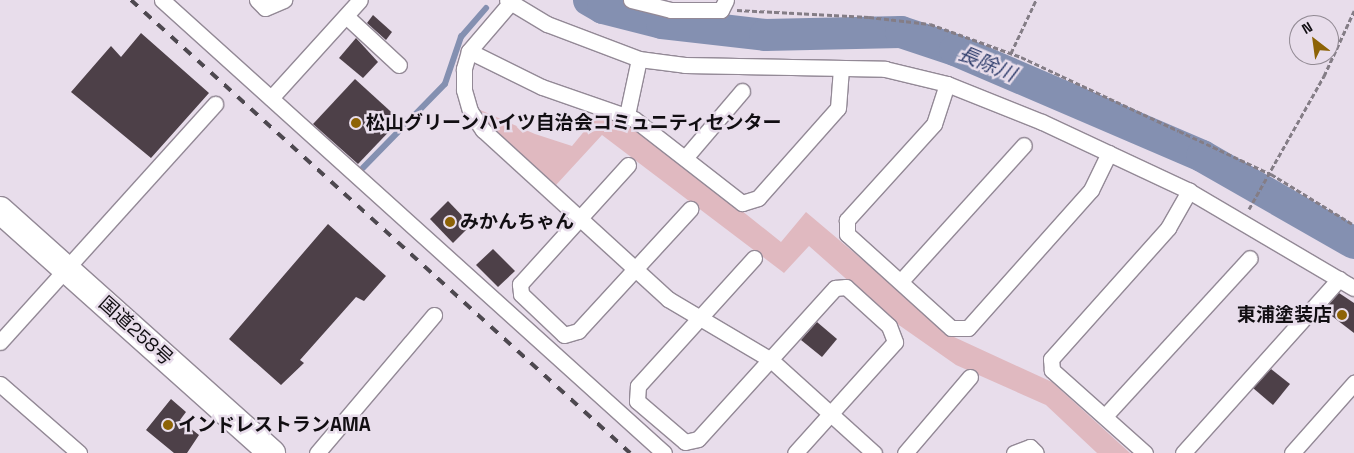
<!DOCTYPE html>
<meta charset="utf-8">
<style>
body{margin:0}
#map{position:relative;width:1354px;height:453px;overflow:hidden;background:#e8ddeb;font-family:"Space Grotesk","Noto Sans JP",sans-serif}
div>[style]{position:absolute}
[style*='--x']{left:calc(var(--x)*1px);top:calc(var(--y)*1px);width:calc(var(--w)*1px);rotate:calc(var(--a)*1deg)}
.green>*{inset:0;background:#e0b9c0}
.stream>*{height:5.5px;margin:-2.75px;padding:0 2.75px;transform-origin:2.75px;border-radius:2.75px;background:#8490b1}
.river>*{height:32px;margin:-16px;padding:0 16px;transform-origin:16px;border-radius:16px;background:#8490b1}
.building>*{inset:0;background:#4d4048}
.path>*{height:3px;margin-top:-1.5px;transform-origin:0;background:repeating-linear-gradient(90deg,#847d86 0 5px,transparent 0 7.5px)}
.roads{filter:drop-shadow(1px 0 #938996) drop-shadow(-1px 0 #938996) drop-shadow(0 1px #938996) drop-shadow(0 -1px #938996)}
.street>*{height:15px;margin:-7.5px;padding:0 7.5px;transform-origin:7.5px;border-radius:7.5px;background:#fff}
.highway>*{height:26px;margin:-13px;padding:0 13px;transform-origin:13px;border-radius:13px;background:#fff}
.rail>*{height:4px;margin-top:-2px;transform-origin:0;background:repeating-linear-gradient(90deg,#4d484f 0 9px,transparent 0 18px)}
.dots>*{width:14px;height:14px;translate:-50% -50%;box-sizing:border-box;border:2px solid #e8ddeb;border-radius:50%}
span{translate:-50% -50%;white-space:nowrap;text-align:center;line-height:1.15;-webkit-text-stroke:5px #e8ddeb;paint-order:stroke}
.poi-label{font-size:19px;color:#110e12;font-weight:700}
.left{translate:0 -50%;text-align:left}
.right{translate:-100% -50%;text-align:right}
.street-label{font-size:19px;color:#110e12}
.water-label{font-size:20px;color:#313f6d;font-style:italic}
.north{position:absolute;left:1289px;top:15px;width:50px;height:50px;box-sizing:border-box;background:#e8ddeb;border:1px solid #928a94;border-radius:50%;rotate:330deg;font-size:14px;font-weight:700;line-height:20px;text-align:center;color:#110e12}
.north::after{content:'';display:block;margin:auto;width:18px;height:22px;background:#8d6306;clip-path:polygon(50% 0,100% 100%,50% 72%,0 100%)}
</style>
<div id="map">
<div class="green">
<div style="clip-path:polygon(478px 109px,535px 134px,572px 146px,596px 117px,628px 126px,677px 159px,781px 242px,806px 212px,954px 337px,1052px 382px,1130px 453px,1097px 453px,1046px 405px,956px 365px,896px 323px,809px 246px,784px 273px,602px 135px,556px 185px,490px 126px)"></div>
</div>
<div class="stream">
<div style="--x:363;--y:168;--w:117;--a:-45.7"></div>
<div style="--x:445;--y:84;--w:50;--a:-71.2"></div>
<div style="--x:461;--y:37;--w:38;--a:-49"></div>
</div>
<div class="river">
<div style="--x:589;--y:0;--w:16;--a:30"></div>
<div style="--x:603;--y:8;--w:61;--a:14.3"></div>
<div style="--x:662;--y:23;--w:104;--a:6.6"></div>
<div style="--x:765;--y:35;--w:136;--a:-1.3"></div>
<div style="--x:901;--y:32;--w:57;--a:18.4"></div>
<div style="--x:955;--y:50;--w:269;--a:23.2"></div>
<div style="--x:1202;--y:156;--w:175;--a:29.8"></div>
</div>
<div class="building">
<div style="clip-path:polygon(373px 15px,392px 32px,386px 40px,367px 23px)"></div>
<div style="clip-path:polygon(141px 33px,209px 93px,151px 158px,71px 92px,111px 46px,121px 57px)"></div>
<div style="clip-path:polygon(356px 38px,378px 62px,363px 78px,339px 58px)"></div>
<div style="clip-path:polygon(355px 79px,400px 120px,358px 164px,313px 124px)"></div>
<div style="clip-path:polygon(448px 201px,471px 225px,453px 243px,430px 219px)"></div>
<div style="clip-path:polygon(328px 224px,386px 276px,364px 301px,356px 297px,300px 360px,304px 363px,281px 385px,229px 339px)"></div>
<div style="clip-path:polygon(493px 249px,515px 271px,498px 287px,476px 265px)"></div>
<div style="clip-path:polygon(1339px 293px,1354px 303px,1354px 333px,1324px 310px)"></div>
<div style="clip-path:polygon(817px 322px,837px 339px,822px 357px,801px 340px)"></div>
<div style="clip-path:polygon(1271px 369px,1290px 384px,1273px 405px,1253px 388px)"></div>
<div style="clip-path:polygon(171px 399px,186px 412px,180px 420px,199px 435px,187px 453px,174px 453px,146px 430px)"></div>
</div>
<div class="path">
<div style="--x:737;--y:10;--w:132;--a:3"></div>
<div style="--x:869;--y:17;--w:61;--a:6.5"></div>
<div style="--x:930;--y:24;--w:97;--a:19.9"></div>
<div style="--x:1021;--y:57;--w:174;--a:25.1"></div>
<div style="--x:1179;--y:131;--w:102;--a:25.1"></div>
<div style="--x:1271;--y:174;--w:97;--a:31.6"></div>
<div style="--x:1011;--y:53;--w:59;--a:-64.7"></div>
<div style="--x:1249;--y:209;--w:153;--a:-60.6"></div>
<div style="--x:1324;--y:76;--w:72;--a:-65.2"></div>
</div>
<div class="roads">
<div class="street">
<div style="--x:162;--y:0;--w:676;--a:42.06"></div>
<div style="--x:257;--y:0;--w:11;--a:45"></div>
<div style="--x:265;--y:8;--w:21;--a:-23"></div>
<div style="--x:507;--y:0;--w:47;--a:31"></div>
<div style="--x:547;--y:24;--w:98;--a:20.8"></div>
<div style="--x:639;--y:59;--w:46;--a:7.4"></div>
<div style="--x:685;--y:65;--w:200;--a:1.1"></div>
<div style="--x:885;--y:69;--w:64;--a:13.6"></div>
<div style="--x:947;--y:84;--w:102;--a:21.8"></div>
<div style="--x:1042;--y:122;--w:162;--a:25.1"></div>
<div style="--x:1189;--y:191;--w:191;--a:30.5"></div>
<div style="--x:631;--y:0;--w:41;--a:14"></div>
<div style="--x:671;--y:10;--w:50;--a:0"></div>
<div style="--x:721;--y:10;--w:11;--a:-63"></div>
<div style="--x:511;--y:2;--w:65;--a:130.6"></div>
<div style="--x:469;--y:51;--w:19;--a:106"></div>
<div style="--x:464;--y:69;--w:21;--a:90"></div>
<div style="--x:464;--y:90;--w:22;--a:74"></div>
<div style="--x:470;--y:111;--w:23;--a:56"></div>
<div style="--x:483;--y:130;--w:251;--a:42.4"></div>
<div style="--x:668;--y:299;--w:120;--a:30.6"></div>
<div style="--x:771;--y:360;--w:139;--a:42.1"></div>
<div style="--x:346;--y:16;--w:72;--a:42.8"></div>
<div style="--x:469;--y:51;--w:81;--a:26.3"></div>
<div style="--x:542;--y:87;--w:97;--a:19.2"></div>
<div style="--x:634;--y:119;--w:137;--a:37.9"></div>
<div style="--x:742;--y:203;--w:17;--a:-17"></div>
<div style="--x:758;--y:198;--w:120;--a:-48.4"></div>
<div style="--x:838;--y:108;--w:40;--a:-85.7"></div>
<div style="--x:947;--y:84;--w:42;--a:108"></div>
<div style="--x:934;--y:124;--w:130;--a:132.2"></div>
<div style="--x:847;--y:220;--w:14;--a:90"></div>
<div style="--x:847;--y:234;--w:140;--a:42.1"></div>
<div style="--x:951;--y:328;--w:17;--a:0"></div>
<div style="--x:968;--y:328;--w:185;--a:-48.3"></div>
<div style="--x:1091;--y:190;--w:41;--a:-64.1"></div>
<div style="--x:271;--y:98;--w:132;--a:-47.8"></div>
<div style="--x:627;--y:115;--w:57;--a:-77.9"></div>
<div style="--x:685;--y:158;--w:88;--a:-49.6"></div>
<div style="--x:628;--y:165;--w:161;--a:132.2"></div>
<div style="--x:520;--y:284;--w:10;--a:84"></div>
<div style="--x:521;--y:294;--w:59;--a:43.6"></div>
<div style="--x:564;--y:335;--w:15;--a:-16"></div>
<div style="--x:578;--y:331;--w:166;--a:-47.4"></div>
<div style="--x:754;--y:258;--w:173;--a:132.2"></div>
<div style="--x:638;--y:386;--w:15;--a:94"></div>
<div style="--x:637;--y:401;--w:63;--a:40.5"></div>
<div style="--x:685;--y:442;--w:13;--a:-13"></div>
<div style="--x:698;--y:439;--w:204;--a:-47.8"></div>
<div style="--x:835;--y:288;--w:11;--a:-5"></div>
<div style="--x:846;--y:287;--w:58;--a:42.2"></div>
<div style="--x:889;--y:326;--w:17;--a:69"></div>
<div style="--x:895;--y:342;--w:149;--a:132"></div>
<div style="--x:901;--y:281;--w:183;--a:-47.9"></div>
<div style="--x:0;--y:342;--w:321;--a:-47.9"></div>
<div style="--x:0;--y:384;--w:105;--a:41.1"></div>
<div style="--x:1105;--y:416;--w:214;--a:-47.5"></div>
<div style="--x:317;--y:453;--w:181;--a:-49.7"></div>
<div style="--x:905;--y:453;--w:100;--a:-49.5"></div>
<div style="--x:1014;--y:453;--w:17;--a:-21"></div>
<div style="--x:1030;--y:447;--w:8;--a:45"></div>
<div style="--x:1145;--y:453;--w:125;--a:-138.3"></div>
<div style="--x:1052;--y:370;--w:11;--a:-95"></div>
<div style="--x:1051;--y:359;--w:176;--a:-48.2"></div>
<div style="--x:1168;--y:228;--w:43;--a:-60.4"></div>
<div style="--x:1183;--y:453;--w:234;--a:-48.1"></div>
<div style="--x:1292;--y:453;--w:94;--a:-48.5"></div>
</div>
<div class="highway">
<div style="--x:0;--y:210;--w:365;--a:41.8"></div>
</div>
</div>
<div class="rail">
<div style="--x:131;--y:0;--w:674;--a:42.23"></div>
</div>
<div class="dots">
<div style="left:356px;top:123px;background:#8d6306"></div>
<div style="left:450px;top:222px;background:#8d6306"></div>
<div style="left:1342px;top:315px;background:#8d6306"></div>
<div style="left:168px;top:425px;background:#8d6306"></div>
</div>
<div class="poi-label">
<span class="left" style="left:366px;top:123px">松山グリーンハイツ自治会コミュニティセンター</span>
<span class="left" style="left:460px;top:222px">みかんちゃん</span>
<span class="right" style="left:1332px;top:315px">東浦塗装店</span>
<span class="left" style="left:178px;top:425px">インドレストランAMA</span>
</div>
<div class="street-label">
<span style="left:136px;top:331px;rotate:42deg">国道258号</span>
</div>
<div class="water-label">
<span style="left:987px;top:64px;rotate:23deg">長除川</span>
</div>
<div class="north">N</div>
</div>
